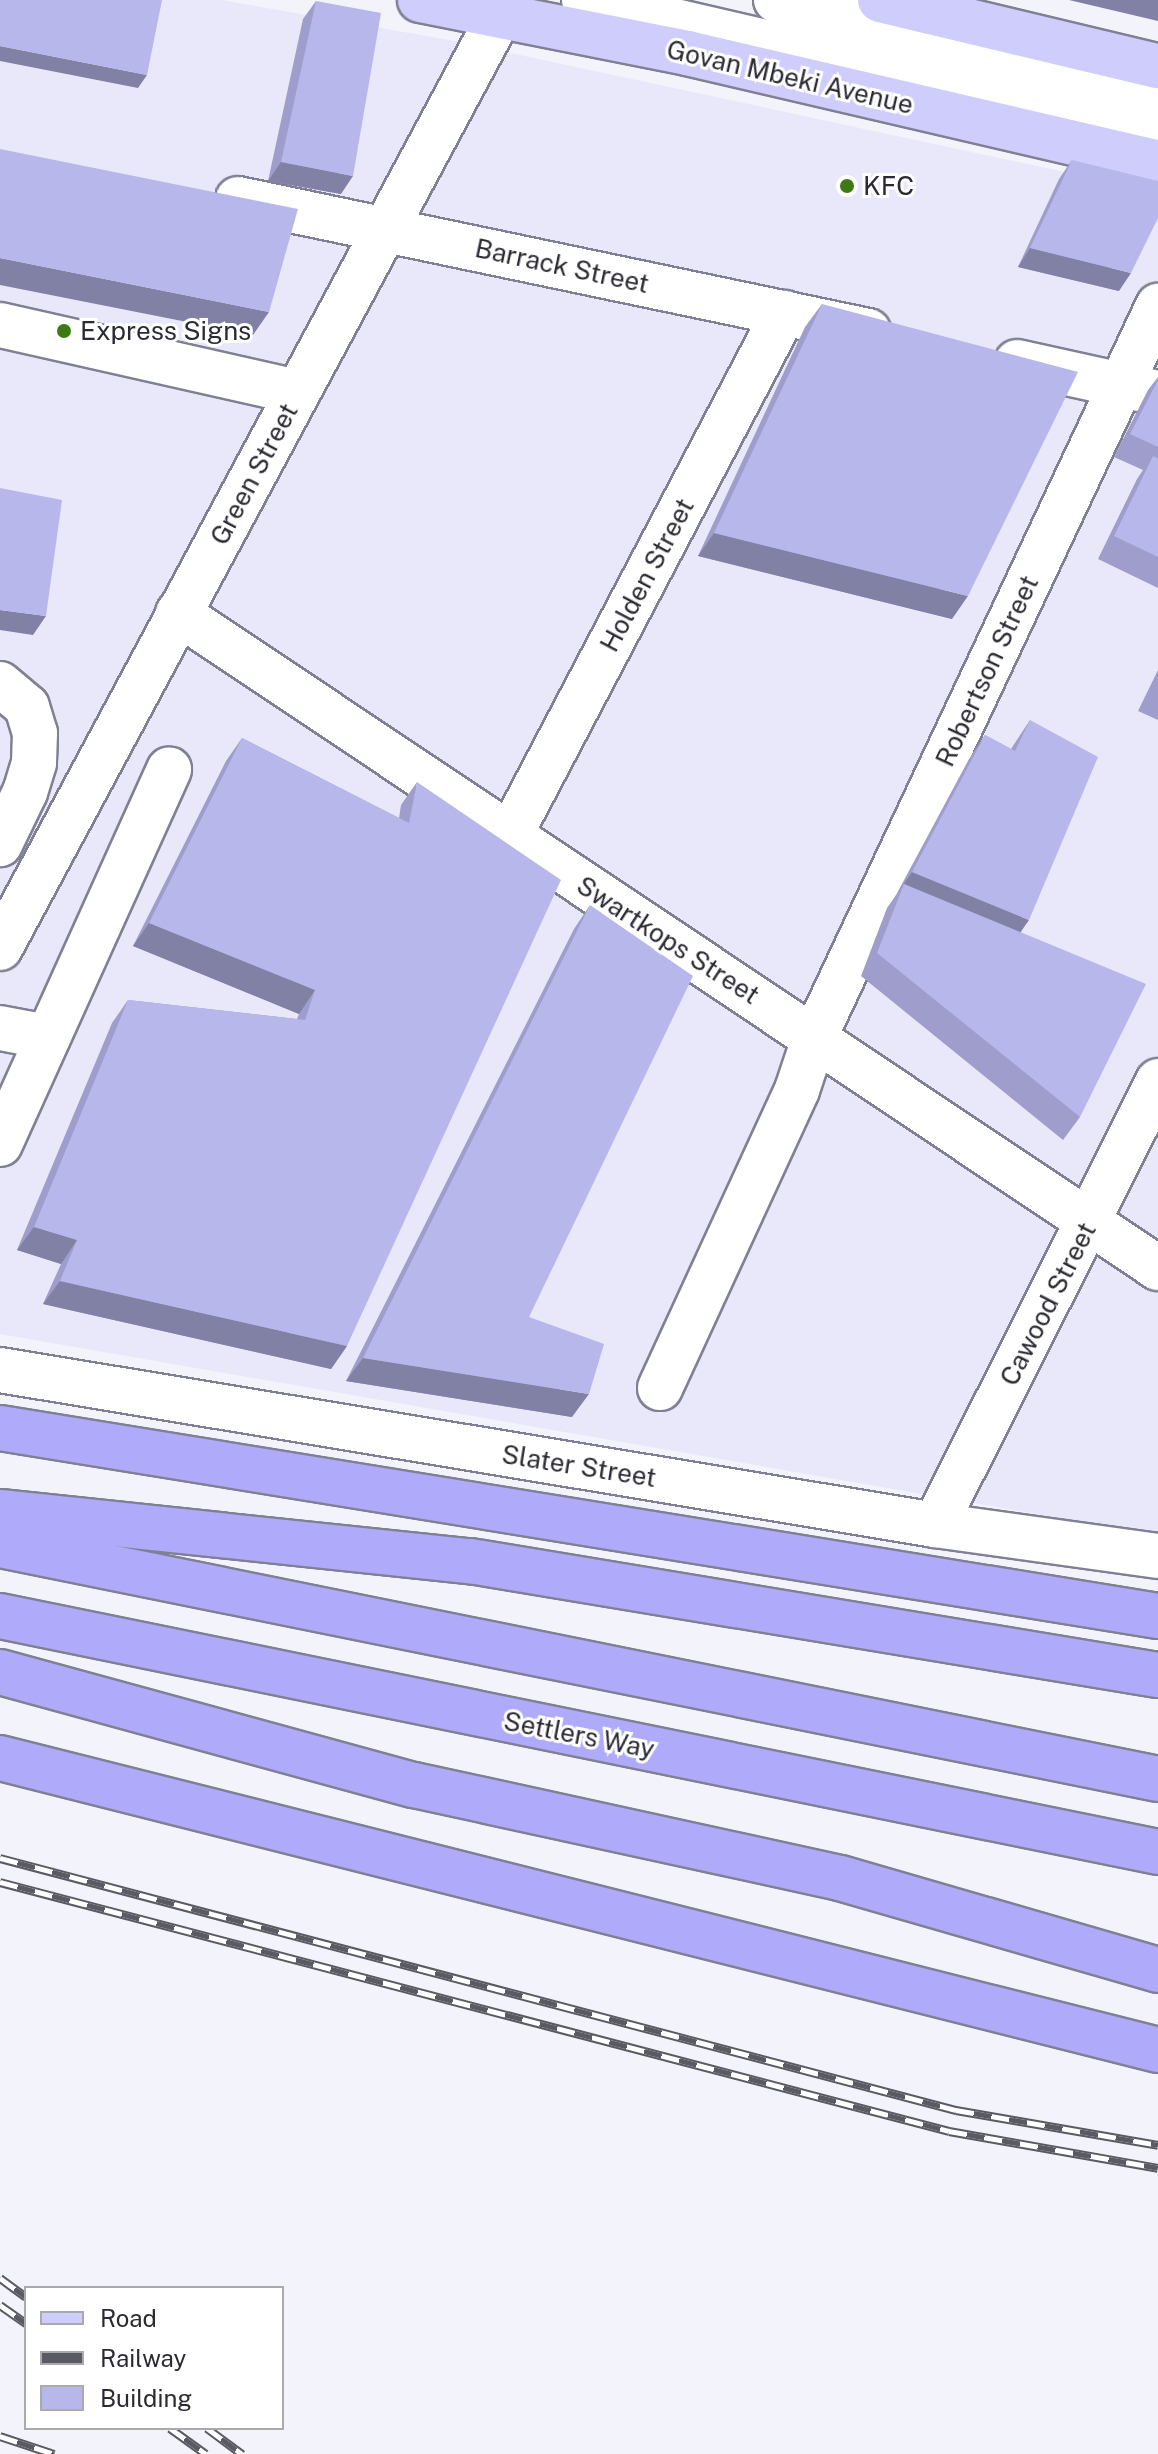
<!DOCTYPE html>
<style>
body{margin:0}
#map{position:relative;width:1158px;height:2454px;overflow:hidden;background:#f3f3fc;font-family:"Public Sans",sans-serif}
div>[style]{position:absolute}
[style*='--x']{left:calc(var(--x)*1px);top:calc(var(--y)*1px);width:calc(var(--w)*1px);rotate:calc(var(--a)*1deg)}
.built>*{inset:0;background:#e8e8fa}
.roads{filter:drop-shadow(2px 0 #808094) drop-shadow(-2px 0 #808094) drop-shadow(0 2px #808094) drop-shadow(0 -2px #808094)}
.minor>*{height:44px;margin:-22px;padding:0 22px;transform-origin:22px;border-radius:22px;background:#fff}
.major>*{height:44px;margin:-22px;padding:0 22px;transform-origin:22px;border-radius:22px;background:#cfcdfc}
.highway>*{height:44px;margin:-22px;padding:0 22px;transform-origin:22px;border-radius:22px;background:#afabfa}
.rail>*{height:9px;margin-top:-4.5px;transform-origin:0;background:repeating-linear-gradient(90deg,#fff 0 18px,#5a5a63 0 36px);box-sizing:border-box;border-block:2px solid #5a5a63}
.wall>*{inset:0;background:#9e9dcb}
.shaded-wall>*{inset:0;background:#8180a5}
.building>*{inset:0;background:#b8b7ec}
.dots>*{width:22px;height:22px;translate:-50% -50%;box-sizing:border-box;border:4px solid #fff;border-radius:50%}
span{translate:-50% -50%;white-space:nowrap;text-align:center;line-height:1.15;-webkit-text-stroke:6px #fff;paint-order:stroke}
.street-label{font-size:26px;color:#2a2a33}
.poi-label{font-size:26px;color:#2a2a33}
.left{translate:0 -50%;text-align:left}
.legend{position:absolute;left:24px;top:2286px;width:260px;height:144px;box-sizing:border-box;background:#fff;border:2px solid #aaaaad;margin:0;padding:10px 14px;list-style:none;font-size:24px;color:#2a2a33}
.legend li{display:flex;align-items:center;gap:16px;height:40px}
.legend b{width:40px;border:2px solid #aaaaad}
</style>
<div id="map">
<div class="built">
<div style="clip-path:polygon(0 0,222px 0,455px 41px,1158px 192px,1158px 1535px,0 1334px)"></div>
</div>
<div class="roads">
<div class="minor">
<div style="--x:584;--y:0;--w:589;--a:13.05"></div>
<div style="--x:776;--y:0;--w:394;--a:14.1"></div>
<div style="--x:238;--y:199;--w:644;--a:11.83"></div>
<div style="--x:0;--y:325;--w:305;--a:12.7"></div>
<div style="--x:1017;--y:362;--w:144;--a:12.4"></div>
<div style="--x:178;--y:613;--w:1179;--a:33.76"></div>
<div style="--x:0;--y:684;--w:35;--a:40"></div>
<div style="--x:27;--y:707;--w:27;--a:73"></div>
<div style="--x:35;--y:733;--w:30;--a:92"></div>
<div style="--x:34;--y:763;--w:30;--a:107"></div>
<div style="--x:25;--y:792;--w:58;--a:115.7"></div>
<div style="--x:509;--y:837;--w:592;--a:-62.31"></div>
<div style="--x:0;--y:948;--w:1076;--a:-61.81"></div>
<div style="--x:0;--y:1028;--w:49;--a:10.6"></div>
<div style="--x:0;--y:1144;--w:411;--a:-65.7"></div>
<div style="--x:0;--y:1370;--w:948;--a:9.41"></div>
<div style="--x:935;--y:1525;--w:225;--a:7.9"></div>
<div style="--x:660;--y:1388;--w:328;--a:-65.3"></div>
<div style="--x:797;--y:1090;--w:57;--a:-71.6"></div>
<div style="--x:815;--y:1036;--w:807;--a:-64.83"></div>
<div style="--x:935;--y:1525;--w:497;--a:-63.3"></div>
</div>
<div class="major">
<div style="--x:420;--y:0;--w:272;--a:11.2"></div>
<div style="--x:687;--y:53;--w:484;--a:13.1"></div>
<div style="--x:880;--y:0;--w:286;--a:13.4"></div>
</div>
<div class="highway">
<div style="--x:0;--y:1428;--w:1173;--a:9.22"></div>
<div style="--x:0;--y:1512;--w:473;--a:6"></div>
<div style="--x:470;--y:1561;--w:697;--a:9.41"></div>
<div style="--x:0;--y:1545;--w:1181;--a:11.42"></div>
<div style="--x:0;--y:1616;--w:1182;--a:11.52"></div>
<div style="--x:0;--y:1672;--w:429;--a:15.3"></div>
<div style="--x:414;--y:1785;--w:436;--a:12.3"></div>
<div style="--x:840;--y:1878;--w:331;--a:16.1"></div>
<div style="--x:0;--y:1758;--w:1194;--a:14.15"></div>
</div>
</div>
<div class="rail">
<div style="--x:0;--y:1858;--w:989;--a:14.77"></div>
<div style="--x:956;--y:2110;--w:205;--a:9.8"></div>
<div style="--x:0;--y:1882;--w:981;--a:14.7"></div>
<div style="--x:949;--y:2131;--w:212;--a:10"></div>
<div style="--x:0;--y:2278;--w:32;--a:36"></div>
<div style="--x:0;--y:2305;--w:32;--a:35"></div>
<div style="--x:170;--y:2428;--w:44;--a:35.8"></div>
<div style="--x:207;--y:2428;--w:44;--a:36.6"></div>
<div style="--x:0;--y:2436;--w:57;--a:18.4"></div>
</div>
<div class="wall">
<div style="clip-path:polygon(316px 1px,341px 194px,268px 181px,303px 19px)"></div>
<div style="clip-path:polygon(1072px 160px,1119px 291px,1018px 267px,1059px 179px)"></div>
<div style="clip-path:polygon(822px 304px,952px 619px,698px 556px,805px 327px)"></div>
<div style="clip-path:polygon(1158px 377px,1158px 588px,1098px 559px,1137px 479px,1143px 470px,1114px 457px,1148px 390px)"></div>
<div style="clip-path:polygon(1158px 670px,1158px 720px,1138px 711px)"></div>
<div style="clip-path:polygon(1030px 720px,1021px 933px,1080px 1117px,1063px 1140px,861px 976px,887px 908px,896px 895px,969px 759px,985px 735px,1011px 749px)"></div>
<div style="clip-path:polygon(242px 738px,399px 818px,401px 805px,417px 782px,347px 1346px,331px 1369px,43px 1304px,61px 1264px,17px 1250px,112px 1023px,128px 1000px,297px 1019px,299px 1014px,133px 946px,226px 761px)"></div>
<div style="clip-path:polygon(590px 905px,529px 1317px,572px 1417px,346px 1381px,574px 929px)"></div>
</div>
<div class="shaded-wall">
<div style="clip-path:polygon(1069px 0,1158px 0,1158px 21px)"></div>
<div style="clip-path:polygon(0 46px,147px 75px,138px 88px,0 61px)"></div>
<div style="clip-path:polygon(281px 162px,353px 176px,341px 194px,268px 181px)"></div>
<div style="clip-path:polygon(1030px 248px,1131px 273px,1119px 291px,1018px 267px)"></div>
<div style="clip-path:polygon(0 258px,269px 312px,253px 335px,0 285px)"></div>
<div style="clip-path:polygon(714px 533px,968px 596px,952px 619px,698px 556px)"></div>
<div style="clip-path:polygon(0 610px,46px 616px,33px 635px,0 630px)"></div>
<div style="clip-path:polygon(912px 872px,1029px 920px,1013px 943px,904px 884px,896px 895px)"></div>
<div style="clip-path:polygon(149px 923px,315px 990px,299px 1014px,133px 946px)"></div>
<div style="clip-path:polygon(34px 1227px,77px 1240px,61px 1264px,17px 1250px)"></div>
<div style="clip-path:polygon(60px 1281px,347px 1346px,331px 1369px,43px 1304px)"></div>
<div style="clip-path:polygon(363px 1358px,589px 1394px,572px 1417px,346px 1381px)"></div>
</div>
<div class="building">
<div style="clip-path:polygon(0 0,162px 0,147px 75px,0 46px)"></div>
<div style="clip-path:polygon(316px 1px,381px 13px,353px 176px,281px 162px)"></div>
<div style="clip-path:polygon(0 149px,298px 209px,269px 312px,0 258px)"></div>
<div style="clip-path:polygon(1072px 160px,1158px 181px,1158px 218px,1131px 273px,1030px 248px)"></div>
<div style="clip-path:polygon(822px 304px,1078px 372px,968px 596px,714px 533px)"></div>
<div style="clip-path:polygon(1158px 380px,1158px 447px,1130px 434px)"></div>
<div style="clip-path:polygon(1153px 456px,1158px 458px,1158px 557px,1114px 536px)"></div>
<div style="clip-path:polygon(0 488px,62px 500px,46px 616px,0 610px)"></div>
<div style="clip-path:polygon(1030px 720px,1098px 757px,1029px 920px,912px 872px,985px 735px,1015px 751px)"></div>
<div style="clip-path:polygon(242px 738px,409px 823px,417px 782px,561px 880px,347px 1346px,60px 1281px,77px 1240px,34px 1227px,128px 1000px,305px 1020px,315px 990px,149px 923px)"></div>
<div style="clip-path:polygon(904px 884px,1146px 984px,1080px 1117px,877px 953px)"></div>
<div style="clip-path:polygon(590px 905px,693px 976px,529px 1317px,604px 1344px,589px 1394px,363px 1358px)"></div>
</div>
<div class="dots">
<div style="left:847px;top:186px;background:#3e7a13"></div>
<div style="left:64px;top:331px;background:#3e7a13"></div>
</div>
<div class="street-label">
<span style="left:790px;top:77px;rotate:13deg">Govan Mbeki Avenue</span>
<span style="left:562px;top:266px;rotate:12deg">Barrack Street</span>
<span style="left:254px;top:474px;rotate:-62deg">Green Street</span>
<span style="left:647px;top:575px;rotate:-62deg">Holden Street</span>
<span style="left:987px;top:671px;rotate:-65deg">Robertson Street</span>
<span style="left:668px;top:940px;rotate:33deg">Swartkops Street</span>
<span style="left:1048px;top:1304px;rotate:-63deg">Cawood Street</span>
<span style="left:579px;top:1466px;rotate:9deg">Slater Street</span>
<span style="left:579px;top:1735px;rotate:11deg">Settlers Way</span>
</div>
<div class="poi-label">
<span class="left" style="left:863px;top:186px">KFC</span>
<span class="left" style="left:80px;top:331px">Express Signs</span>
</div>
<ul class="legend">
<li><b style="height:10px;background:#cfcdfc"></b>Road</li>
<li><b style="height:10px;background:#5a5a63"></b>Railway</li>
<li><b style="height:22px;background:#b8b7ec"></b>Building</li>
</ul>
</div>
